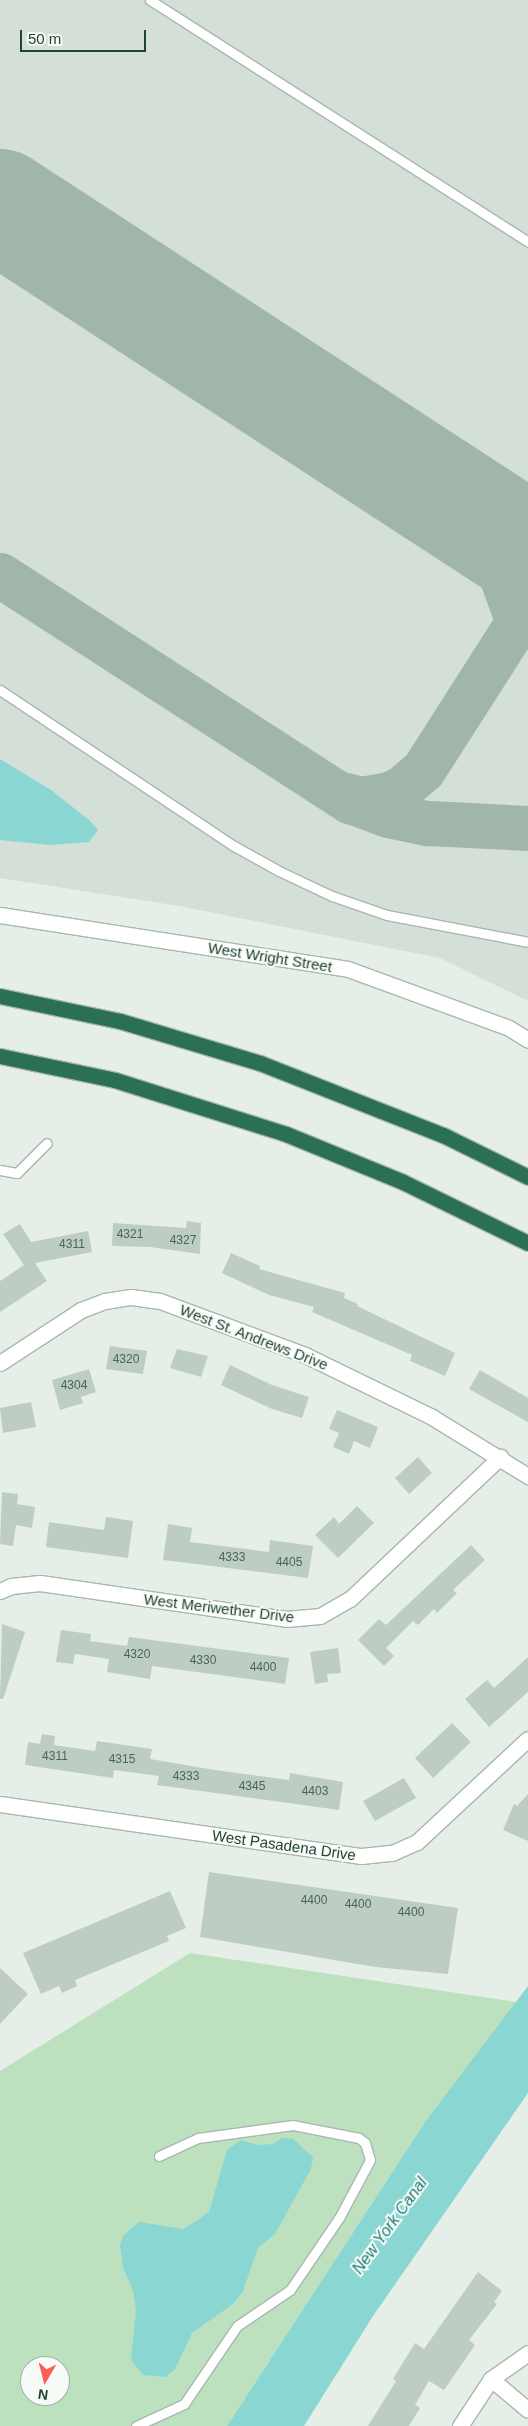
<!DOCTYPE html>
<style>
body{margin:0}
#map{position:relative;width:528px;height:2426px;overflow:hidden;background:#e5efe8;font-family:Helvetica,sans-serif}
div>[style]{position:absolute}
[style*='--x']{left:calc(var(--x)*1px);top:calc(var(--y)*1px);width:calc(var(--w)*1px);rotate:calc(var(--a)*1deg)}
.built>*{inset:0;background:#d3dfd7}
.green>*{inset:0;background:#bde1bf}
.water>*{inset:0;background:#8ad6d3}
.taxiway>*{height:45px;margin:-22.5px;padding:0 22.5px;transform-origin:22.5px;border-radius:22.5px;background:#a1b6ab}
.runway>*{height:114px;margin:-57px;padding:0 57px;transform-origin:57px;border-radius:57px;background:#a1b6ab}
.building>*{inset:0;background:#bdcdc3}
.roads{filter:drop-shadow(1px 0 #a7b8ae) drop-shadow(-1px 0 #a7b8ae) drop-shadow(0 1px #a7b8ae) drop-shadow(0 -1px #a7b8ae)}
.service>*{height:9px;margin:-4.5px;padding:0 4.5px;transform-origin:4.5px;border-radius:4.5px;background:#fff}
.minor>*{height:15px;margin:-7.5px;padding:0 7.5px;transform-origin:7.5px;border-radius:7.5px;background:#fff}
.tertiary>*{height:15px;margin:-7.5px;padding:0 7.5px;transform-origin:7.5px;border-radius:7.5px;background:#fff}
.motorway>*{height:15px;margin:-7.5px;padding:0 7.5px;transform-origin:7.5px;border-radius:7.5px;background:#2c7054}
span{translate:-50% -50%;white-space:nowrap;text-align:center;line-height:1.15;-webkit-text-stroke:4px #f6fbf7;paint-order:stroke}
.number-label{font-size:12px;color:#496557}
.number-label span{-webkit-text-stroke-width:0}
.street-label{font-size:15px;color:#224233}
.water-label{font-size:16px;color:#187c7a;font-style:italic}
.north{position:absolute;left:20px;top:2356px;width:50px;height:50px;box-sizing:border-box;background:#f6fbf7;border:1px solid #a1b1a9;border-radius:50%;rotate:188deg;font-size:14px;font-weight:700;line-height:20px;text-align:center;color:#224233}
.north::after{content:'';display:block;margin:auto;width:18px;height:22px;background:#fa5f58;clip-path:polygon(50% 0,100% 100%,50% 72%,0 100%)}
.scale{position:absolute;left:20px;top:30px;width:126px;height:22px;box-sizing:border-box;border:2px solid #224233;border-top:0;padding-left:6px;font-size:15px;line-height:18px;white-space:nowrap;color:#224233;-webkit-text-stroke:4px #f6fbf7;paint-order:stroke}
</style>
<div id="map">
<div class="built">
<div style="clip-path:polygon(0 0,528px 0,528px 1001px,440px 958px,179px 906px,0 878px)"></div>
</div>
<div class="green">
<div style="clip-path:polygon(evenodd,190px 1953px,517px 2002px,425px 2122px,227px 2426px,0 2426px,0 2071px,190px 1953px,30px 2366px,60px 2366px,60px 2396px,30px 2396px,30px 2366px)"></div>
</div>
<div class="water">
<div style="clip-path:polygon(0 759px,51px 790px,89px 820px,98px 830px,89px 842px,50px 845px,0 840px)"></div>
<div style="clip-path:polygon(528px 1986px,528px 2093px,373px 2316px,304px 2426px,227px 2426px,425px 2122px)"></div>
<div style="clip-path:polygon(282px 2138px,293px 2139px,313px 2157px,311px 2169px,275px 2234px,258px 2248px,243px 2291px,233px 2304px,192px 2333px,175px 2369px,166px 2377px,143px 2375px,131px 2360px,136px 2310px,133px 2291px,123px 2268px,120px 2245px,123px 2236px,139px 2222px,184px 2229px,209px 2212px,227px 2150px,241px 2140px,258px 2145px,273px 2144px)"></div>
</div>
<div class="taxiway">
<div style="--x:0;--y:575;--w:417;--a:32.9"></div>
<div style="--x:350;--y:801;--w:40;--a:20.2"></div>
<div style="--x:388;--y:815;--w:40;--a:12"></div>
<div style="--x:427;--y:823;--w:101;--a:2.8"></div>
<div style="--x:346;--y:795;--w:16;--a:15"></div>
<div style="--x:361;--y:799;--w:28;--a:-10"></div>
<div style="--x:389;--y:794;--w:14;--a:-25"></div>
<div style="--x:402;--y:788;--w:28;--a:-41"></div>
<div style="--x:423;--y:770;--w:171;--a:-57.4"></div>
<div style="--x:515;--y:626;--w:12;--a:-90"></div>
<div style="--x:515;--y:614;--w:100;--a:-109.9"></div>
</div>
<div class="runway">
<div style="--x:0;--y:206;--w:630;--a:33.08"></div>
</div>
<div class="building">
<div style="clip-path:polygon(187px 1221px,201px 1223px,200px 1254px,150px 1247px,112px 1246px,113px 1223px,186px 1228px)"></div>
<div style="clip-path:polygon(20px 1224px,31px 1242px,88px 1231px,92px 1252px,35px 1263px,47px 1281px,0 1312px,0 1281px,24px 1265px,3px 1234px)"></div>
<div style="clip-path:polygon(231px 1253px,260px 1266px,259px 1269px,345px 1293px,344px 1298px,358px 1304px,357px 1306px,455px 1353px,445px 1376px,410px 1361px,412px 1355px,312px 1312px,314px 1307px,269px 1295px,222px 1273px)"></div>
<div style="clip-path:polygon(110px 1346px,147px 1351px,143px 1374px,106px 1369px)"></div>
<div style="clip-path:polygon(177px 1349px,208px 1356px,201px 1377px,170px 1368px)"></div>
<div style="clip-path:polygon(230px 1365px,272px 1385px,309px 1397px,302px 1418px,272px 1409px,221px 1385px)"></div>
<div style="clip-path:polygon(89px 1369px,96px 1392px,81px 1397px,83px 1403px,60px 1410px,52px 1380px)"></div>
<div style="clip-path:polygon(480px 1370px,528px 1398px,528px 1422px,469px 1389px)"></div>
<div style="clip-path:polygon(31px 1402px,36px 1427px,3px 1433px,0 1408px)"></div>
<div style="clip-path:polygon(337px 1410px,378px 1427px,370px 1448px,354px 1441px,349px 1454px,333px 1447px,339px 1433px,329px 1429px)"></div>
<div style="clip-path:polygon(418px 1457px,432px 1473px,409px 1494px,395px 1478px)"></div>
<div style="clip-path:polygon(2px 1492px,18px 1494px,17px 1504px,35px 1507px,32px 1528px,16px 1525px,13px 1546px,0 1544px)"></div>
<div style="clip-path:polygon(357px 1506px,374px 1523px,338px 1558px,315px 1535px,334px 1517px,339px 1524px)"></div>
<div style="clip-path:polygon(106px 1517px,133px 1521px,128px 1558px,46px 1547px,49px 1522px,104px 1530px)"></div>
<div style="clip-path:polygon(168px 1524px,192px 1528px,190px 1542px,269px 1552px,270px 1540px,313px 1546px,308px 1578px,163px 1560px)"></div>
<div style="clip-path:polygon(471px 1545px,485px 1560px,453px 1590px,457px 1593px,437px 1613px,434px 1609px,418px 1625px,413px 1621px,386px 1648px,394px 1656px,384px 1666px,358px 1640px,379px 1619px,386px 1625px)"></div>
<div style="clip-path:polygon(2px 1624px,25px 1632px,3px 1699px,0 1699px)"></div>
<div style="clip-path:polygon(61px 1630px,91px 1634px,90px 1641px,127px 1646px,129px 1637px,289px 1658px,285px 1684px,152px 1666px,150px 1679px,107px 1672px,109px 1659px,75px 1654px,73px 1664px,56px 1662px)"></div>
<div style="clip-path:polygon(338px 1648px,341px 1673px,327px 1674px,328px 1682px,315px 1684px,310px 1652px)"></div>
<div style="clip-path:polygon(528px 1657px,528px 1692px,489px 1727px,465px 1699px,487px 1680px,494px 1688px)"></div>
<div style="clip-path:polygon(452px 1723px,471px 1742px,433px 1778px,415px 1758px)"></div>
<div style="clip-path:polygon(42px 1734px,55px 1736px,54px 1745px,95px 1751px,97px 1741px,152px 1749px,150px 1759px,215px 1770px,289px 1780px,290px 1773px,343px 1782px,339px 1810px,157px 1785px,159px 1776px,114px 1770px,113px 1778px,25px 1765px,28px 1742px,40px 1744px)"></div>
<div style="clip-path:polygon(404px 1778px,416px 1798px,375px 1821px,363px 1801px)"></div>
<div style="clip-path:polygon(528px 1794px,528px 1841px,503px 1830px,514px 1804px,517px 1806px)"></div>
<div style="clip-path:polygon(209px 1872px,458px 1908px,448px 1974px,375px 1967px,200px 1937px)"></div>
<div style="clip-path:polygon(170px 1891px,186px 1928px,167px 1936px,169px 1941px,75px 1980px,77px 1986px,62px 1993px,59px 1986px,41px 1994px,23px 1953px)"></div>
<div style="clip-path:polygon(0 1968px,28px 1994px,0 2024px)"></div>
<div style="clip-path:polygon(478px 2272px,502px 2291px,494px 2302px,497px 2304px,469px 2340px,475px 2345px,444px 2390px,429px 2381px,415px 2405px,420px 2408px,409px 2426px,368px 2426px,396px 2381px,393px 2379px,415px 2343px,424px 2349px)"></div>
</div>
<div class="roads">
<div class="service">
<div style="--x:150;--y:0;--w:449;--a:32.6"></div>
<div style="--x:0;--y:690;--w:281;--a:33.7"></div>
<div style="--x:234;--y:846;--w:51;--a:29.1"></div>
<div style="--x:279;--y:871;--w:59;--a:25.3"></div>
<div style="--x:332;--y:896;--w:58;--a:19.1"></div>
<div style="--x:387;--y:915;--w:144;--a:10.8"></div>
<div style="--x:0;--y:1170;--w:17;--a:10"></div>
<div style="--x:17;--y:1173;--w:42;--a:-45"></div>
<div style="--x:136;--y:2426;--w:53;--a:-24.6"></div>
<div style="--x:184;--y:2404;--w:94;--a:-55.8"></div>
<div style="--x:237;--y:2326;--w:64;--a:-34.2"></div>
<div style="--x:290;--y:2290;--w:87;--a:-55.8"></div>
<div style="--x:339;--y:2218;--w:66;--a:-61.9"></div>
<div style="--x:370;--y:2160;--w:18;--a:-106"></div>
<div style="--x:365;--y:2143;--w:8;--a:-140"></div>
<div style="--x:359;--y:2138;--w:67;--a:-168.9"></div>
<div style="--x:293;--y:2125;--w:96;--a:172.2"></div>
<div style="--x:198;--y:2138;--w:43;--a:155.2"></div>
</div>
<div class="minor">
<div style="--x:0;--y:1363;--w:97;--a:-33.2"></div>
<div style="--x:81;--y:1310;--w:26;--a:-21"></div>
<div style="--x:105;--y:1301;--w:26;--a:-9"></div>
<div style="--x:131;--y:1297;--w:29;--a:8"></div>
<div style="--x:160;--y:1301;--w:155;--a:20.4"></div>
<div style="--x:305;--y:1355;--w:141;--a:26"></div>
<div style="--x:432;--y:1417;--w:113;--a:31.6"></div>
<div style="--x:0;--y:1591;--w:12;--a:-24"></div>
<div style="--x:11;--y:1586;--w:29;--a:-6"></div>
<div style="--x:40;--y:1583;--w:249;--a:8.3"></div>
<div style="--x:286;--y:1619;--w:34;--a:-5"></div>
<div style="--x:320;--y:1616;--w:34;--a:-30"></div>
<div style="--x:350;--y:1599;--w:207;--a:-43.4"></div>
<div style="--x:0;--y:1804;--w:365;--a:8.2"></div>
<div style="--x:361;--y:1856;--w:31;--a:-6"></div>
<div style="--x:392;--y:1853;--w:27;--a:-24"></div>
<div style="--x:417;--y:1842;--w:151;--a:-42.9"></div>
<div style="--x:491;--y:2379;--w:48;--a:40"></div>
<div style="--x:460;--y:2426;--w:56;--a:-56.6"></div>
<div style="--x:491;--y:2379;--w:45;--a:-35.1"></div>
</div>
<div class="tertiary">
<div style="--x:0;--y:915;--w:352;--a:8.8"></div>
<div style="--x:348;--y:969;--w:171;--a:20.1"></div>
<div style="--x:509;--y:1028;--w:22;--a:32"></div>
</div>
<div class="motorway">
<div style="--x:0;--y:996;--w:123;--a:11.8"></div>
<div style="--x:120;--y:1021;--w:146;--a:16.7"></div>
<div style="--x:260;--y:1063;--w:197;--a:21.5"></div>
<div style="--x:443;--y:1135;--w:95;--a:26.3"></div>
<div style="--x:0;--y:1056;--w:117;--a:11.8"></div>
<div style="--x:115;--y:1080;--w:179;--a:17.5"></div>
<div style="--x:286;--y:1134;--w:126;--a:22.3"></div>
<div style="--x:403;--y:1182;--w:139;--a:26"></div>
</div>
</div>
<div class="number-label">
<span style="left:130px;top:1235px">4321</span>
<span style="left:183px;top:1241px">4327</span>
<span style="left:72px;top:1245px">4311</span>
<span style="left:126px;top:1360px">4320</span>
<span style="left:74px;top:1386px">4304</span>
<span style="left:232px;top:1558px">4333</span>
<span style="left:289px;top:1563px">4405</span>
<span style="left:137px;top:1655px">4320</span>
<span style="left:203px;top:1661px">4330</span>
<span style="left:263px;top:1668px">4400</span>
<span style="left:55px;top:1757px">4311</span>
<span style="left:122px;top:1760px">4315</span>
<span style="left:186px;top:1777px">4333</span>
<span style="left:252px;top:1787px">4345</span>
<span style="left:315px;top:1792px">4403</span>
<span style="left:314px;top:1901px">4400</span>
<span style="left:358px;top:1905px">4400</span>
<span style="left:411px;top:1913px">4400</span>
</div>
<div class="street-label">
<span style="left:270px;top:957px;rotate:9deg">West Wright Street</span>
<span style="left:254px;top:1337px;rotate:21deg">West St. Andrews Drive</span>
<span style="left:219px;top:1608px;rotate:7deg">West Meriwether Drive</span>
<span style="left:284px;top:1845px;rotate:8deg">West Pasadena Drive</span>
</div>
<div class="water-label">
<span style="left:390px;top:2226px;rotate:-54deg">New York Canal</span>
</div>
<div class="north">N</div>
<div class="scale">50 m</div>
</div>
